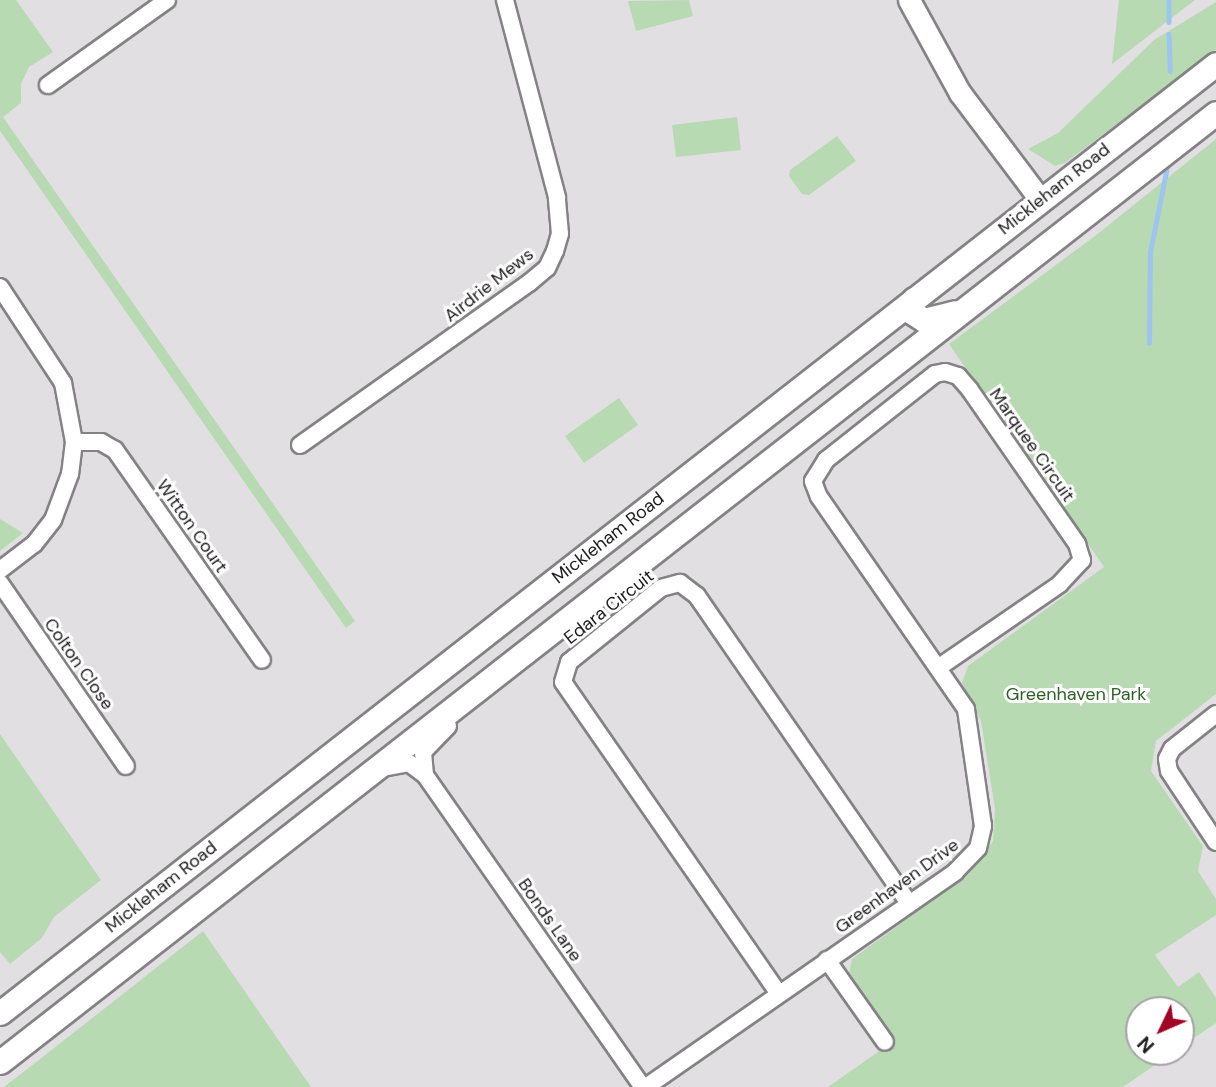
<!DOCTYPE html>
<style>
body{margin:0}
#map{position:relative;width:1216px;height:1087px;overflow:hidden;background:#e2dfe3;font-family:"DM Sans",sans-serif}
div>[style]{position:absolute}
[style*='--x']{left:calc(var(--x)*1px);top:calc(var(--y)*1px);width:calc(var(--w)*1px);rotate:calc(var(--a)*1deg)}
.green>*{inset:0;background:#b8dab3}
.stream>*{height:4.5px;margin:-2.25px;padding:0 2.25px;transform-origin:2.25px;border-radius:2.25px;background:#9dc5ee}
.roads{filter:drop-shadow(2px 0 #858286) drop-shadow(-2px 0 #858286) drop-shadow(0 2px #858286) drop-shadow(0 -2px #858286)}
.street>*{height:16px;margin:-8px;padding:0 8px;transform-origin:8px;border-radius:8px;background:#fff}
.secondary>*{height:21px;margin:-10.5px;padding:0 10.5px;transform-origin:10.5px;border-radius:10.5px;background:#fff}
.primary>*{height:23px;margin:-11.5px;padding:0 11.5px;transform-origin:11.5px;border-radius:11.5px;background:#fff}
span{translate:-50% -50%;white-space:nowrap;text-align:center;line-height:1.15;-webkit-text-stroke:6px #fff;paint-order:stroke}
.street-label{font-size:18px;color:#1e1c1e}
.park-label{font-size:18px;color:#2e6028}
.north{position:absolute;left:1125px;top:996px;width:70px;height:70px;box-sizing:border-box;background:#fff;border:2px solid #a5a4a5;border-radius:50%;rotate:226deg;font-size:19px;font-weight:700;line-height:28px;text-align:center;color:#1e1c1e}
.north::after{content:'';display:block;margin:auto;width:24px;height:32px;background:#a20325;clip-path:polygon(50% 0,100% 100%,50% 72%,0 100%)}
</style>
<div id="map">
<div class="green">
<div style="clip-path:polygon(0 0,16px 0,53px 52px,29px 67px,21px 84px,21px 103px,3px 117px,355px 621px,346px 628px,0 131px)"></div>
<div style="clip-path:polygon(689px 0,693px 16px,636px 31px,628px 1px)"></div>
<div style="clip-path:polygon(1119px 0,1195px 0,1112px 64px)"></div>
<div style="clip-path:polygon(1216px 2px,1216px 50px,1065px 163px,1055px 166px,1028px 149px,1058px 133px,1154px 40px)"></div>
<div style="clip-path:polygon(737px 117px,741px 150px,676px 157px,672px 125px)"></div>
<div style="clip-path:polygon(837px 136px,856px 161px,809px 195px,802px 194px,789px 176px,790px 170px)"></div>
<div style="clip-path:polygon(1216px 139px,1216px 694px,1156px 741px,1151px 771px,1203px 846px,1198px 871px,1216px 899px,1216px 915px,1155px 955px,1178px 987px,1199px 972px,1216px 998px,1216px 1023px,1181px 1047px,1181px 1010px,1139px 1010px,1139px 1052px,1174px 1052px,1123px 1087px,828px 1087px,895px 1040px,849px 973px,852px 959px,969px 874px,993px 841px,995px 809px,981px 721px,962px 683px,968px 666px,1104px 567px,949px 344px,1095px 236px)"></div>
<div style="clip-path:polygon(619px 398px,638px 425px,584px 463px,565px 436px)"></div>
<div style="clip-path:polygon(0 519px,23px 533px,0 551px)"></div>
<div style="clip-path:polygon(0 734px,101px 880px,54px 917px,42px 938px,10px 964px,0 952px)"></div>
<div style="clip-path:polygon(203px 931px,311px 1087px,4px 1087px,58px 1045px)"></div>
</div>
<div class="stream">
<div style="--x:1169;--y:0;--w:22;--a:90"></div>
<div style="--x:1169;--y:34;--w:37;--a:88"></div>
<div style="--x:1149;--y:343;--w:91;--a:-89.4"></div>
<div style="--x:1150;--y:252;--w:92;--a:-78.7"></div>
</div>
<div class="roads">
<div class="street">
<div style="--x:48;--y:85;--w:146;--a:-35.5"></div>
<div style="--x:0;--y:287;--w:115;--a:56.7"></div>
<div style="--x:63;--y:383;--w:60;--a:79.4"></div>
<div style="--x:74;--y:442;--w:32;--a:97"></div>
<div style="--x:70;--y:474;--w:49;--a:110.3"></div>
<div style="--x:53;--y:520;--w:31;--a:128"></div>
<div style="--x:34;--y:544;--w:43;--a:142.6"></div>
<div style="--x:74;--y:442;--w:27;--a:0"></div>
<div style="--x:101;--y:442;--w:16;--a:30"></div>
<div style="--x:115;--y:450;--w:256;--a:55"></div>
<div style="--x:300;--y:445;--w:281;--a:-35.3"></div>
<div style="--x:529;--y:283;--w:23;--a:-40"></div>
<div style="--x:547;--y:268;--w:19;--a:-65"></div>
<div style="--x:555;--y:251;--w:18;--a:-74"></div>
<div style="--x:560;--y:234;--w:37;--a:-95"></div>
<div style="--x:557;--y:197;--w:204;--a:-104.8"></div>
<div style="--x:0;--y:583;--w:222;--a:55.5"></div>
<div style="--x:1216;--y:714;--w:56;--a:141.5"></div>
<div style="--x:1172;--y:749;--w:11;--a:117"></div>
<div style="--x:1167;--y:759;--w:12;--a:81"></div>
<div style="--x:1169;--y:771;--w:85;--a:56.5"></div>
<div style="--x:383;--y:768;--w:26;--a:-11"></div>
<div style="--x:409;--y:763;--w:20;--a:37"></div>
<div style="--x:425;--y:775;--w:381;--a:55.1"></div>
<div style="--x:425;--y:775;--w:23;--a:-95"></div>
<div style="--x:423;--y:752;--w:36;--a:-46"></div>
<div style="--x:827;--y:960;--w:100;--a:54.7"></div>
<div style="--x:779;--y:994;--w:379;--a:-124.7"></div>
<div style="--x:563;--y:682;--w:21;--a:-73"></div>
<div style="--x:569;--y:662;--w:118;--a:-38.8"></div>
<div style="--x:661;--y:588;--w:20;--a:-15"></div>
<div style="--x:680;--y:583;--w:21;--a:37"></div>
<div style="--x:697;--y:596;--w:373;--a:55.4"></div>
<div style="--x:646;--y:1087;--w:376;--a:-34.8"></div>
<div style="--x:955;--y:872;--w:33;--a:-46"></div>
<div style="--x:978;--y:848;--w:23;--a:-77"></div>
<div style="--x:983;--y:826;--w:118;--a:-98.3"></div>
<div style="--x:966;--y:709;--w:258;--a:-124.7"></div>
<div style="--x:819;--y:497;--w:17;--a:-111"></div>
<div style="--x:813;--y:481;--w:25;--a:-58"></div>
<div style="--x:826;--y:460;--w:139;--a:-38.3"></div>
<div style="--x:935;--y:374;--w:10;--a:-11"></div>
<div style="--x:945;--y:372;--w:14;--a:17"></div>
<div style="--x:958;--y:376;--w:18;--a:49"></div>
<div style="--x:970;--y:390;--w:188;--a:55.2"></div>
<div style="--x:1077;--y:544;--w:17;--a:73"></div>
<div style="--x:1082;--y:560;--w:33;--a:133"></div>
<div style="--x:1060;--y:584;--w:148;--a:145.5"></div>
</div>
<div class="secondary">
<div style="--x:909;--y:0;--w:106;--a:61.3"></div>
<div style="--x:960;--y:93;--w:133;--a:53"></div>
</div>
<div class="primary">
<div style="--x:914;--y:299;--w:13;--a:108"></div>
<div style="--x:910;--y:311;--w:17;--a:33"></div>
<div style="--x:924;--y:320;--w:32;--a:-14"></div>
<div style="--x:0;--y:1013;--w:1542;--a:-37.97"></div>
<div style="--x:0;--y:1062;--w:1542;--a:-37.97"></div>
</div>
</div>
<div class="street-label">
<span style="left:1054px;top:189px;rotate:-38deg">Mickleham Road</span>
<span style="left:489px;top:285px;rotate:-38deg">Airdrie Mews</span>
<span style="left:1032px;top:445px;rotate:55deg">Marquee Circuit</span>
<span style="left:192px;top:526px;rotate:55deg">Witton Court</span>
<span style="left:608px;top:538px;rotate:-38deg">Mickleham Road</span>
<span style="left:609px;top:607px;rotate:-38deg">Edara Circuit</span>
<span style="left:79px;top:664px;rotate:55deg">Colton Close</span>
<span style="left:897px;top:886px;rotate:-36deg">Greenhaven Drive</span>
<span style="left:161px;top:887px;rotate:-38deg">Mickleham Road</span>
<span style="left:550px;top:920px;rotate:55deg">Bonds Lane</span>
</div>
<div class="park-label">
<span style="left:1076px;top:694px">Greenhaven Park</span>
</div>
<div class="north">N</div>
</div>
